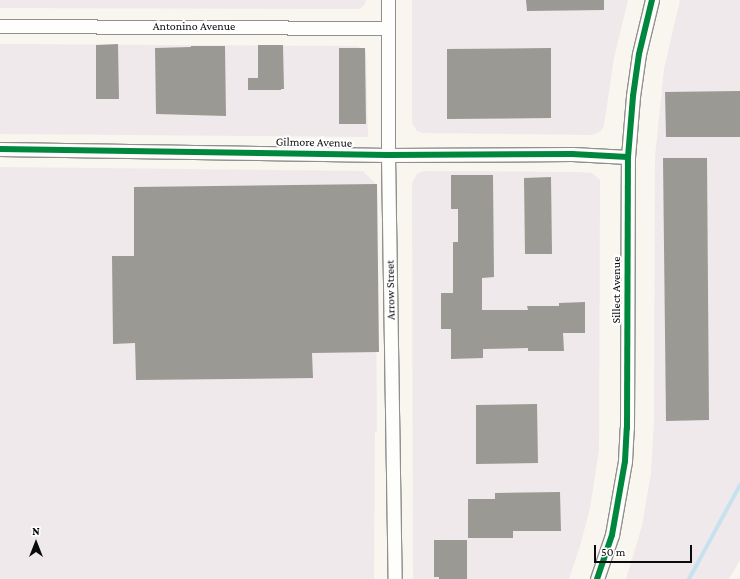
<!DOCTYPE html>
<style>
body{margin:0}
#map{position:relative;width:740px;height:579px;overflow:hidden;background:#f8f6ee;font-family:"Crimson Pro",serif}
div>[style]{position:absolute}
[style*='--x']{left:calc(var(--x)*1px);top:calc(var(--y)*1px);width:calc(var(--w)*1px);rotate:calc(var(--a)*1deg)}
.industrial>*{inset:0;background:#efe9eb}
.stream>*{height:4px;margin:-2px;padding:0 2px;transform-origin:2px;border-radius:2px;background:#c7e2ef}
.building>*{inset:0;background:#9b9994}
.roads{filter:drop-shadow(1px 0 #91908d) drop-shadow(-1px 0 #91908d) drop-shadow(0 1px #91908d) drop-shadow(0 -1px #91908d)}
.street>*{height:13px;margin:-6.5px;padding:0 6.5px;transform-origin:6.5px;border-radius:6.5px;background:#fefefc}
.cycleway>*{height:6px;margin:-3px;padding:0 3px;transform-origin:3px;border-radius:3px;background:#00873e}
span{translate:-50% -50%;white-space:nowrap;text-align:center;line-height:1.15;-webkit-text-stroke:4px #fff;paint-order:stroke}
.street-label{font-size:12px;color:#0a0a0a}
.north{position:absolute;left:16px;top:523px;width:40px;height:40px;-webkit-text-stroke:3px #fff;paint-order:stroke;rotate:0deg;font-size:11px;font-weight:700;line-height:16px;text-align:center;color:#0a0a0a}
.north::after{content:'';display:block;margin:auto;width:14px;height:18px;background:#0a0a0a;clip-path:polygon(50% 0,100% 100%,50% 72%,0 100%)}
.scale{position:absolute;left:594px;top:545px;width:98px;height:18px;box-sizing:border-box;border:2px solid #0a0a0a;border-top:0;padding-left:5px;font-size:12px;line-height:14px;white-space:nowrap;color:#0a0a0a;-webkit-text-stroke:3px #fff;paint-order:stroke}
</style>
<div id="map">
<div class="industrial">
<div style="clip-path:polygon(0 0,366px 0,365px 4px,360px 9px,311px 9px,0 8px)"></div>
<div style="clip-path:polygon(412px 0,628px 0,614px 58px,604px 125px,601px 131px,592px 135px,423px 133px,417px 131px,412px 123px)"></div>
<div style="clip-path:polygon(680px 0,740px 0,740px 560px,729px 579px,626px 579px,642px 526px,651px 473px,654px 421px,655px 157px,664px 69px)"></div>
<div style="clip-path:polygon(0 44px,356px 46px,362px 48px,366px 53px,368px 137px,0 134px)"></div>
<div style="clip-path:polygon(0 167px,363px 171px,375px 183px,377px 431px,375px 432px,374px 579px,0 579px)"></div>
<div style="clip-path:polygon(424px 171px,576px 172px,592px 173px,600px 180px,599px 450px,590px 508px,580px 546px,569px 579px,413px 579px,412px 183px,417px 174px)"></div>
</div>
<div class="stream">
<div style="--x:689;--y:579;--w:107;--a:-61.5"></div>
</div>
<div class="building">
<div style="clip-path:polygon(526px 0,604px 0,604px 10px,527px 11px)"></div>
<div style="clip-path:polygon(118px 44px,119px 99px,96px 99px,96px 45px)"></div>
<div style="clip-path:polygon(258px 45px,283px 45px,284px 89px,281px 89px,281px 90px,248px 90px,248px 78px,258px 78px)"></div>
<div style="clip-path:polygon(191px 46px,225px 46px,226px 116px,156px 114px,155px 48px,191px 47px)"></div>
<div style="clip-path:polygon(339px 48px,365px 48px,366px 124px,339px 124px)"></div>
<div style="clip-path:polygon(551px 48px,551px 118px,447px 119px,447px 49px)"></div>
<div style="clip-path:polygon(740px 91px,740px 137px,666px 137px,665px 92px)"></div>
<div style="clip-path:polygon(663px 158px,707px 158px,709px 420px,666px 421px)"></div>
<div style="clip-path:polygon(451px 175px,493px 175px,494px 277px,482px 278px,482px 310px,528px 310px,527px 306px,559px 306px,559px 303px,585px 302px,585px 333px,563px 333px,564px 351px,528px 351px,528px 348px,483px 349px,483px 358px,451px 359px,451px 329px,441px 329px,441px 293px,453px 293px,453px 242px,458px 242px,458px 209px,451px 209px)"></div>
<div style="clip-path:polygon(551px 177px,552px 254px,525px 254px,524px 178px)"></div>
<div style="clip-path:polygon(377px 184px,379px 352px,312px 353px,313px 378px,136px 380px,135px 343px,113px 344px,112px 256px,134px 256px,134px 187px)"></div>
<div style="clip-path:polygon(537px 404px,538px 463px,476px 464px,476px 405px)"></div>
<div style="clip-path:polygon(560px 492px,561px 531px,513px 531px,513px 538px,468px 538px,468px 499px,495px 499px,495px 493px)"></div>
<div style="clip-path:polygon(434px 540px,467px 540px,467px 579px,439px 579px,439px 577px,434px 577px)"></div>
</div>
<div class="roads">
<div class="street">
<div style="--x:388;--y:0;--w:155;--a:90"></div>
<div style="--x:388;--y:155;--w:424;--a:89.1"></div>
<div style="--x:0;--y:26;--w:388;--a:0.3"></div>
<div style="--x:0;--y:149;--w:388;--a:0.9"></div>
<div style="--x:388;--y:155;--w:184;--a:-0.3"></div>
<div style="--x:572;--y:154;--w:56;--a:3.1"></div>
<div style="--x:597;--y:579;--w:46;--a:-71.2"></div>
<div style="--x:612;--y:535;--w:75;--a:-80"></div>
<div style="--x:625;--y:461;--w:33;--a:-87"></div>
<div style="--x:627;--y:428;--w:271;--a:-89.8"></div>
<div style="--x:628;--y:157;--w:61;--a:-85.3"></div>
<div style="--x:633;--y:96;--w:42;--a:-81.9"></div>
<div style="--x:639;--y:54;--w:56;--a:-76.5"></div>
</div>
</div>
<div class="cycleway">
<div style="--x:0;--y:149;--w:388;--a:0.9"></div>
<div style="--x:388;--y:155;--w:184;--a:-0.3"></div>
<div style="--x:572;--y:154;--w:56;--a:3.1"></div>
<div style="--x:597;--y:579;--w:46;--a:-71.2"></div>
<div style="--x:612;--y:535;--w:75;--a:-80"></div>
<div style="--x:625;--y:461;--w:33;--a:-87"></div>
<div style="--x:627;--y:428;--w:271;--a:-89.8"></div>
<div style="--x:628;--y:157;--w:61;--a:-85.3"></div>
<div style="--x:633;--y:96;--w:42;--a:-81.9"></div>
<div style="--x:639;--y:54;--w:56;--a:-76.5"></div>
</div>
<div class="street-label">
<span style="left:194px;top:27px">Antonino Avenue</span>
<span style="left:314px;top:143px;rotate:1deg">Gilmore Avenue</span>
<span style="left:391px;top:290px;rotate:-91deg">Arrow Street</span>
<span style="left:617px;top:290px;rotate:-90deg">Sillect Avenue</span>
</div>
<div class="north">N</div>
<div class="scale">50 m</div>
</div>
